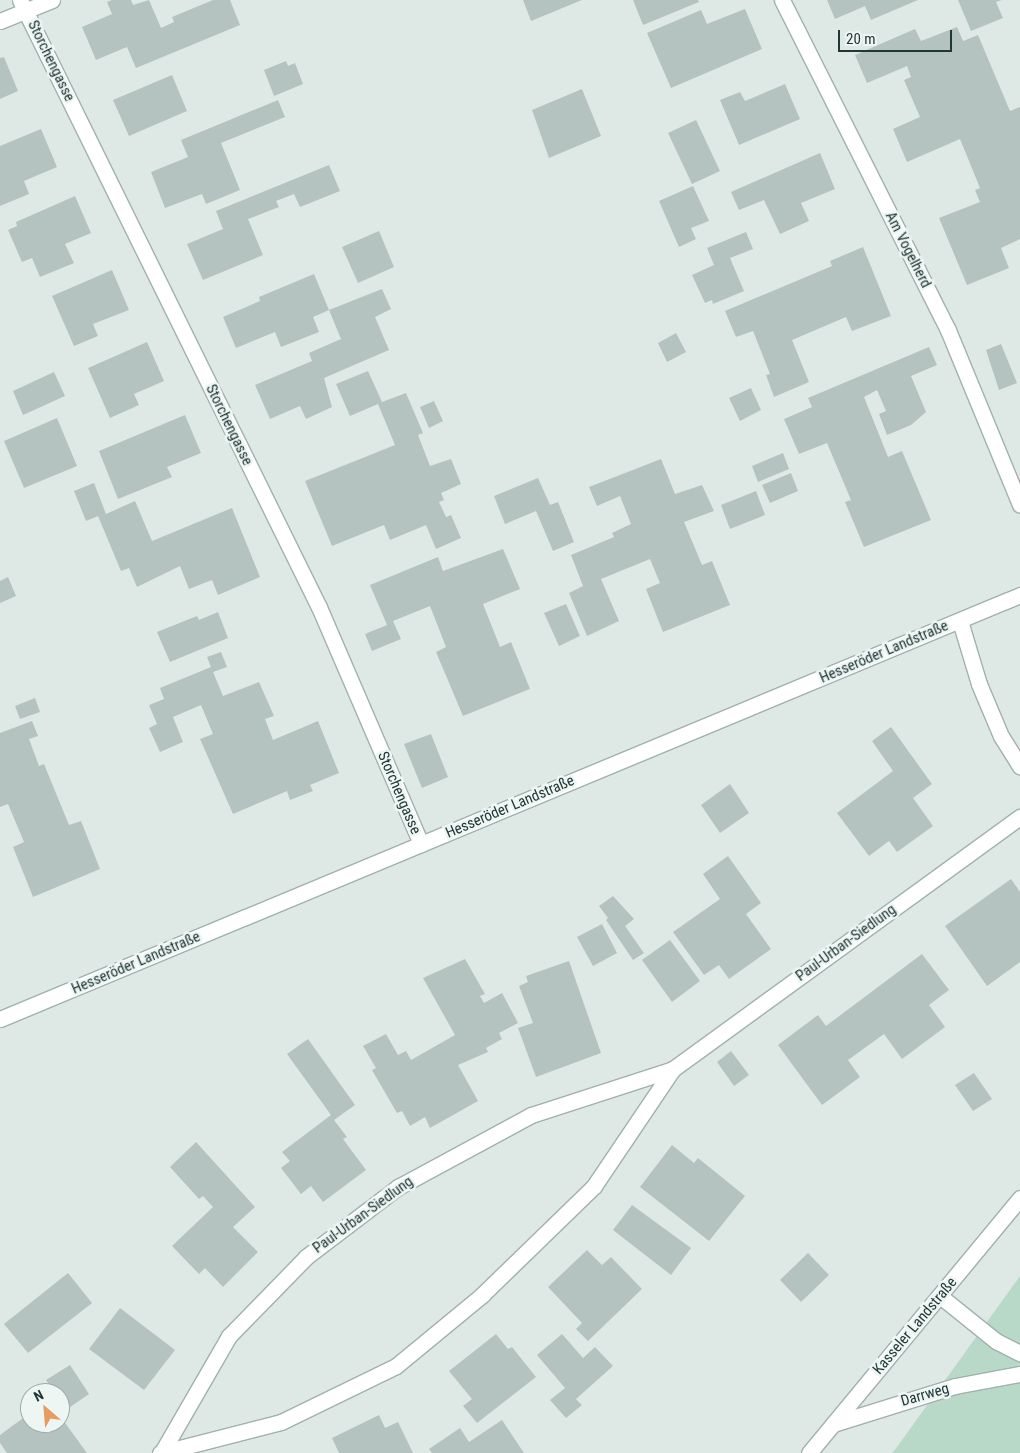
<!DOCTYPE html>
<meta charset="utf-8">
<style>
body{margin:0}
#map{position:relative;width:1020px;height:1453px;overflow:hidden;background:#dee9e6;font-family:"Roboto Condensed",sans-serif}
div>[style]{position:absolute}
[style*='--x']{left:calc(var(--x)*1px);top:calc(var(--y)*1px);width:calc(var(--w)*1px);rotate:calc(var(--a)*1deg)}
.green>*{inset:0;background:#b9d9c8}
.building>*{inset:0;background:#b4c3c0}
.roads{filter:drop-shadow(1px 0 #a2b0ae) drop-shadow(-1px 0 #a2b0ae) drop-shadow(0 1px #a2b0ae) drop-shadow(0 -1px #a2b0ae)}
.minor>*{height:15px;margin:-7.5px;padding:0 7.5px;transform-origin:7.5px;border-radius:7.5px;background:#fff}
.secondary>*{height:15px;margin:-7.5px;padding:0 7.5px;transform-origin:7.5px;border-radius:7.5px;background:#fff}
span{translate:-50% -50%;white-space:nowrap;text-align:center;line-height:1.15;-webkit-text-stroke:5px #eef6f4;paint-order:stroke}
.street-label{font-size:15px;color:#213736}
.north{position:absolute;left:20px;top:1383px;width:50px;height:50px;box-sizing:border-box;background:#eef6f4;border:1px solid #9caaa8;border-radius:50%;rotate:333deg;font-size:14px;font-weight:700;line-height:20px;text-align:center;color:#213736}
.north::after{content:'';display:block;margin:auto;width:18px;height:22px;background:#e79c5f;clip-path:polygon(50% 0,100% 100%,50% 72%,0 100%)}
.scale{position:absolute;left:838px;top:30px;width:114px;height:22px;box-sizing:border-box;border:2px solid #213736;border-top:0;padding-left:6px;font-size:15px;line-height:18px;white-space:nowrap;color:#213736;-webkit-text-stroke:4px #eef6f4;paint-order:stroke}
</style>
<div id="map">
<div class="green">
<div style="clip-path:polygon(1020px 1276px,1020px 1453px,892px 1453px,897px 1447px)"></div>
</div>
<div class="building">
<div style="clip-path:polygon(112px 0,131px 0,133px 5px,149px 0,161px 28px,174px 22px,172px 17px,213px 0,230px 0,240px 25px,136px 68px,127px 47px,96px 60px,82px 27px,112px 14px,107px 2px)"></div>
<div style="clip-path:polygon(523px 0,582px 0,531px 21px)"></div>
<div style="clip-path:polygon(633px 0,698px 0,699px 2px,643px 25px)"></div>
<div style="clip-path:polygon(827px 0,918px 0,871px 20px,865px 6px,835px 19px)"></div>
<div style="clip-path:polygon(958px 0,1002px 0,996px 2px,1003px 18px,971px 31px)"></div>
<div style="clip-path:polygon(745px 9px,762px 49px,671px 88px,647px 33px,701px 10px,707px 24px)"></div>
<div style="clip-path:polygon(957px 27px,963px 41px,978px 35px,1010px 111px,1020px 107px,1020px 239px,1001px 248px,1009px 268px,967px 285px,939px 218px,980px 202px,975px 190px,980px 188px,960px 139px,907px 162px,893px 129px,920px 117px,904px 80px,911px 77px,907px 66px,867px 83px,855px 55px,915px 29px,921px 41px)"></div>
<div style="clip-path:polygon(4px 57px,18px 91px,0 99px,0 58px)"></div>
<div style="clip-path:polygon(286px 61px,288px 66px,295px 63px,303px 84px,274px 96px,264px 70px)"></div>
<div style="clip-path:polygon(172px 75px,187px 111px,129px 136px,113px 100px)"></div>
<div style="clip-path:polygon(785px 84px,800px 119px,739px 145px,720px 100px,740px 92px,745px 101px)"></div>
<div style="clip-path:polygon(582px 89px,601px 136px,549px 158px,532px 110px)"></div>
<div style="clip-path:polygon(278px 100px,285px 117px,221px 143px,240px 190px,206px 204px,202px 194px,165px 208px,151px 172px,188px 157px,181px 140px)"></div>
<div style="clip-path:polygon(696px 120px,720px 171px,692px 184px,668px 133px)"></div>
<div style="clip-path:polygon(41px 129px,57px 167px,24px 181px,29px 194px,0 206px,0 146px)"></div>
<div style="clip-path:polygon(820px 153px,835px 189px,801px 203px,809px 221px,780px 234px,764px 200px,739px 210px,731px 192px)"></div>
<div style="clip-path:polygon(329px 165px,340px 191px,300px 207px,294px 194px,276px 201px,279px 207px,248px 219px,263px 255px,203px 280px,187px 244px,223px 229px,216px 211px)"></div>
<div style="clip-path:polygon(693px 186px,709px 221px,691px 228px,696px 239px,679px 247px,659px 201px)"></div>
<div style="clip-path:polygon(75px 196px,91px 233px,65px 244px,74px 263px,40px 277px,32px 258px,22px 262px,8px 230px,17px 226px,16px 222px)"></div>
<div style="clip-path:polygon(379px 231px,394px 267px,358px 283px,342px 247px)"></div>
<div style="clip-path:polygon(746px 232px,753px 249px,730px 258px,744px 291px,713px 304px,712px 300px,705px 303px,692px 275px,714px 265px,707px 248px)"></div>
<div style="clip-path:polygon(863px 247px,891px 316px,852px 331px,846px 317px,792px 340px,809px 382px,774px 397px,766px 375px,770px 374px,753px 331px,736px 337px,725px 311px,832px 266px,830px 261px)"></div>
<div style="clip-path:polygon(112px 270px,129px 310px,93px 324px,98px 336px,74px 346px,52px 296px)"></div>
<div style="clip-path:polygon(314px 274px,329px 310px,313px 317px,319px 332px,281px 347px,275px 332px,236px 348px,223px 317px,260px 301px,259px 297px)"></div>
<div style="clip-path:polygon(382px 289px,391px 309px,375px 317px,389px 350px,324px 378px,332px 407px,306px 419px,300px 406px,270px 419px,255px 385px,312px 361px,309px 353px,341px 339px,329px 310px)"></div>
<div style="clip-path:polygon(676px 333px,686px 352px,667px 362px,658px 343px)"></div>
<div style="clip-path:polygon(147px 342px,164px 381px,134px 394px,139px 405px,110px 418px,88px 368px)"></div>
<div style="clip-path:polygon(1001px 344px,1017px 383px,999px 390px,986px 350px)"></div>
<div style="clip-path:polygon(929px 347px,937px 365px,911px 376px,926px 412px,911px 425px,887px 435px,879px 414px,886px 411px,877px 390px,864px 397px,888px 457px,902px 451px,931px 520px,864px 547px,845px 502px,851px 500px,827px 443px,799px 454px,784px 419px,812px 407px,808px 398px)"></div>
<div style="clip-path:polygon(368px 371px,382px 402px,406px 393px,423px 433px,418px 435px,430px 466px,451px 459px,461px 484px,441px 493px,444px 500px,439px 502px,446px 517px,451px 515px,461px 538px,436px 549px,426px 525px,390px 540px,384px 525px,332px 546px,305px 481px,395px 445px,378px 404px,350px 416px,336px 384px)"></div>
<div style="clip-path:polygon(54px 372px,65px 396px,23px 415px,13px 391px)"></div>
<div style="clip-path:polygon(751px 388px,761px 410px,740px 421px,729px 398px)"></div>
<div style="clip-path:polygon(434px 401px,443px 421px,429px 428px,420px 407px)"></div>
<div style="clip-path:polygon(185px 415px,201px 453px,167px 467px,172px 477px,118px 499px,99px 451px)"></div>
<div style="clip-path:polygon(57px 418px,77px 466px,24px 488px,4px 441px)"></div>
<div style="clip-path:polygon(783px 453px,789px 469px,758px 482px,752px 466px)"></div>
<div style="clip-path:polygon(661px 459px,675px 494px,702px 485px,714px 511px,684px 522px,702px 565px,712px 561px,730px 605px,663px 632px,646px 589px,660px 583px,650px 559px,601px 579px,619px 621px,587px 636px,569px 593px,583px 586px,571px 555px,614px 537px,612px 533px,631px 524px,620px 496px,597px 506px,589px 487px)"></div>
<div style="clip-path:polygon(791px 473px,798px 491px,770px 503px,762px 485px)"></div>
<div style="clip-path:polygon(538px 478px,550px 505px,558px 502px,574px 542px,553px 551px,536px 511px,505px 524px,494px 496px)"></div>
<div style="clip-path:polygon(94px 483px,106px 514px,135px 501px,152px 541px,232px 508px,260px 577px,218px 595px,212px 580px,189px 589px,180px 566px,137px 587px,129px 568px,121px 571px,98px 516px,86px 521px,74px 491px)"></div>
<div style="clip-path:polygon(756px 491px,765px 515px,730px 529px,721px 505px)"></div>
<div style="clip-path:polygon(503px 549px,520px 589px,483px 604px,500px 647px,511px 642px,530px 689px,463px 716px,436px 652px,446px 647px,430px 606px,393px 621px,401px 639px,372px 651px,365px 634px,387px 625px,370px 585px,438px 557px,443px 571px)"></div>
<div style="clip-path:polygon(8px 577px,16px 596px,0 603px,0 581px)"></div>
<div style="clip-path:polygon(566px 604px,580px 636px,559px 646px,544px 613px)"></div>
<div style="clip-path:polygon(218px 612px,228px 638px,170px 662px,157px 632px,197px 616px,199px 620px)"></div>
<div style="clip-path:polygon(221px 652px,227px 667px,213px 672px,223px 696px,259px 682px,274px 716px,265px 719px,273px 740px,318px 721px,339px 773px,310px 785px,313px 791px,290px 800px,287px 791px,233px 814px,200px 739px,213px 734px,201px 705px,173px 717px,183px 742px,160px 752px,149px 728px,157px 724px,149px 705px,164px 699px,160px 688px,211px 667px,207px 657px)"></div>
<div style="clip-path:polygon(35px 698px,40px 712px,20px 719px,15px 706px)"></div>
<div style="clip-path:polygon(32px 721px,38px 736px,29px 739px,39px 766px,44px 764px,69px 825px,81px 821px,100px 869px,33px 897px,13px 847px,24px 842px,8px 804px,0 807px,0 733px)"></div>
<div style="clip-path:polygon(891px 727px,932px 784px,913px 798px,933px 826px,897px 852px,889px 841px,869px 856px,837px 813px,893px 771px,872px 741px)"></div>
<div style="clip-path:polygon(431px 734px,448px 777px,422px 788px,404px 744px)"></div>
<div style="clip-path:polygon(730px 784px,749px 813px,720px 833px,701px 805px)"></div>
<div style="clip-path:polygon(728px 856px,761px 903px,746px 914px,771px 949px,729px 979px,719px 965px,704px 975px,673px 932px,720px 899px,703px 874px)"></div>
<div style="clip-path:polygon(1011px 879px,1020px 892px,1020px 962px,987px 986px,945px 926px)"></div>
<div style="clip-path:polygon(613px 896px,634px 919px,625px 926px,644px 953px,633px 960px,606px 920px,608px 918px,599px 906px)"></div>
<div style="clip-path:polygon(602px 924px,617px 953px,593px 966px,577px 937px)"></div>
<div style="clip-path:polygon(670px 940px,700px 981px,672px 1002px,642px 960px)"></div>
<div style="clip-path:polygon(922px 954px,949px 990px,929px 1005px,945px 1027px,902px 1059px,884px 1034px,848px 1060px,860px 1077px,822px 1105px,778px 1045px,818px 1015px,826px 1026px)"></div>
<div style="clip-path:polygon(465px 959px,485px 994px,480px 996px,484px 1003px,502px 993px,518px 1023px,499px 1033px,502px 1039px,486px 1048px,488px 1052px,458px 1065px,478px 1101px,430px 1128px,425px 1117px,410px 1126px,402px 1111px,397px 1113px,372px 1070px,376px 1068px,363px 1046px,386px 1034px,398px 1055px,406px 1051px,411px 1060px,455px 1035px,423px 978px)"></div>
<div style="clip-path:polygon(569px 961px,601px 1053px,536px 1077px,518px 1028px,533px 1023px,519px 986px,528px 982px,526px 976px)"></div>
<div style="clip-path:polygon(308px 1039px,355px 1105px,334px 1120px,347px 1137px,343px 1139px,366px 1170px,323px 1202px,311px 1186px,301px 1194px,281px 1168px,290px 1161px,282px 1152px,331px 1115px,287px 1054px)"></div>
<div style="clip-path:polygon(731px 1051px,749px 1075px,734px 1086px,717px 1062px)"></div>
<div style="clip-path:polygon(974px 1073px,992px 1099px,973px 1111px,955px 1085px)"></div>
<div style="clip-path:polygon(196px 1142px,255px 1207px,233px 1227px,258px 1252px,223px 1287px,205px 1268px,199px 1274px,172px 1246px,213px 1207px,203px 1196px,199px 1199px,170px 1167px)"></div>
<div style="clip-path:polygon(672px 1145px,694px 1163px,698px 1158px,745px 1196px,709px 1241px,640px 1187px)"></div>
<div style="clip-path:polygon(632px 1205px,691px 1248px,671px 1275px,613px 1230px)"></div>
<div style="clip-path:polygon(587px 1250px,602px 1265px,611px 1257px,642px 1289px,588px 1341px,576px 1329px,582px 1323px,548px 1287px)"></div>
<div style="clip-path:polygon(808px 1253px,829px 1275px,801px 1302px,780px 1280px)"></div>
<div style="clip-path:polygon(68px 1273px,92px 1303px,28px 1353px,4px 1324px)"></div>
<div style="clip-path:polygon(120px 1308px,175px 1350px,144px 1390px,89px 1349px)"></div>
<div style="clip-path:polygon(496px 1334px,508px 1349px,512px 1347px,536px 1377px,477px 1423px,463px 1406px,472px 1399px,449px 1371px)"></div>
<div style="clip-path:polygon(562px 1334px,583px 1358px,595px 1347px,613px 1366px,576px 1399px,582px 1405px,566px 1418px,550px 1400px,565px 1388px,537px 1355px)"></div>
<div style="clip-path:polygon(70px 1365px,89px 1394px,60px 1414px,60px 1393px,55px 1393px,46px 1380px)"></div>
<div style="clip-path:polygon(30px 1413px,30px 1423px,60px 1423px,60px 1416px,87px 1453px,7px 1453px,0 1443px,0 1435px)"></div>
<div style="clip-path:polygon(379px 1415px,385px 1428px,398px 1422px,413px 1453px,339px 1453px,332px 1438px)"></div>
<div style="clip-path:polygon(502px 1420px,524px 1453px,432px 1453px,429px 1449px,460px 1428px,469px 1442px)"></div>
</div>
<div class="roads">
<div class="minor">
<div style="--x:20;--y:0;--w:677;--a:63.78"></div>
<div style="--x:319;--y:607;--w:258;--a:66.7"></div>
<div style="--x:782;--y:0;--w:369;--a:63.3"></div>
<div style="--x:948;--y:330;--w:189;--a:67.6"></div>
<div style="--x:0;--y:21;--w:56;--a:-22"></div>
<div style="--x:960;--y:621;--w:66;--a:73.2"></div>
<div style="--x:979;--y:684;--w:56;--a:67.1"></div>
<div style="--x:1001;--y:736;--w:36;--a:58"></div>
<div style="--x:0;--y:1019;--w:1105;--a:-22.57"></div>
<div style="--x:940;--y:1296;--w:72;--a:38.8"></div>
<div style="--x:996;--y:1341;--w:27;--a:27"></div>
<div style="--x:833;--y:1424;--w:128;--a:-17.3"></div>
<div style="--x:955;--y:1386;--w:66;--a:-10.5"></div>
<div style="--x:162;--y:1452;--w:134;--a:-60"></div>
<div style="--x:229;--y:1336;--w:110;--a:-45.7"></div>
<div style="--x:306;--y:1257;--w:116;--a:-37.3"></div>
<div style="--x:398;--y:1187;--w:151;--a:-28.4"></div>
<div style="--x:531;--y:1115;--w:149;--a:-17.9"></div>
<div style="--x:673;--y:1069;--w:429;--a:-36"></div>
<div style="--x:160;--y:1453;--w:125;--a:-14.4"></div>
<div style="--x:281;--y:1422;--w:128;--a:-26"></div>
<div style="--x:396;--y:1366;--w:112;--a:-39.5"></div>
<div style="--x:482;--y:1295;--w:156;--a:-44.2"></div>
<div style="--x:594;--y:1186;--w:141;--a:-56"></div>
</div>
<div class="secondary">
<div style="--x:809;--y:1453;--w:331;--a:-50.4"></div>
</div>
</div>
<div class="street-label">
<span style="left:51px;top:61px;rotate:64deg">Storchengasse</span>
<span style="left:908px;top:250px;rotate:63deg">Am Vogelherd</span>
<span style="left:229px;top:425px;rotate:64deg">Storchengasse</span>
<span style="left:884px;top:652px;rotate:-23deg">Hesseröder Landstraße</span>
<span style="left:399px;top:793px;rotate:67deg">Storchengasse</span>
<span style="left:510px;top:807px;rotate:-23deg">Hesseröder Landstraße</span>
<span style="left:846px;top:943px;rotate:-36deg">Paul-Urban-Siedlung</span>
<span style="left:136px;top:963px;rotate:-23deg">Hesseröder Landstraße</span>
<span style="left:363px;top:1215px;rotate:-36deg">Paul-Urban-Siedlung</span>
<span style="left:915px;top:1326px;rotate:-50deg">Kasseler Landstraße</span>
<span style="left:925px;top:1395px;rotate:-16deg">Darrweg</span>
</div>
<div class="north">N</div>
<div class="scale">20 m</div>
</div>
